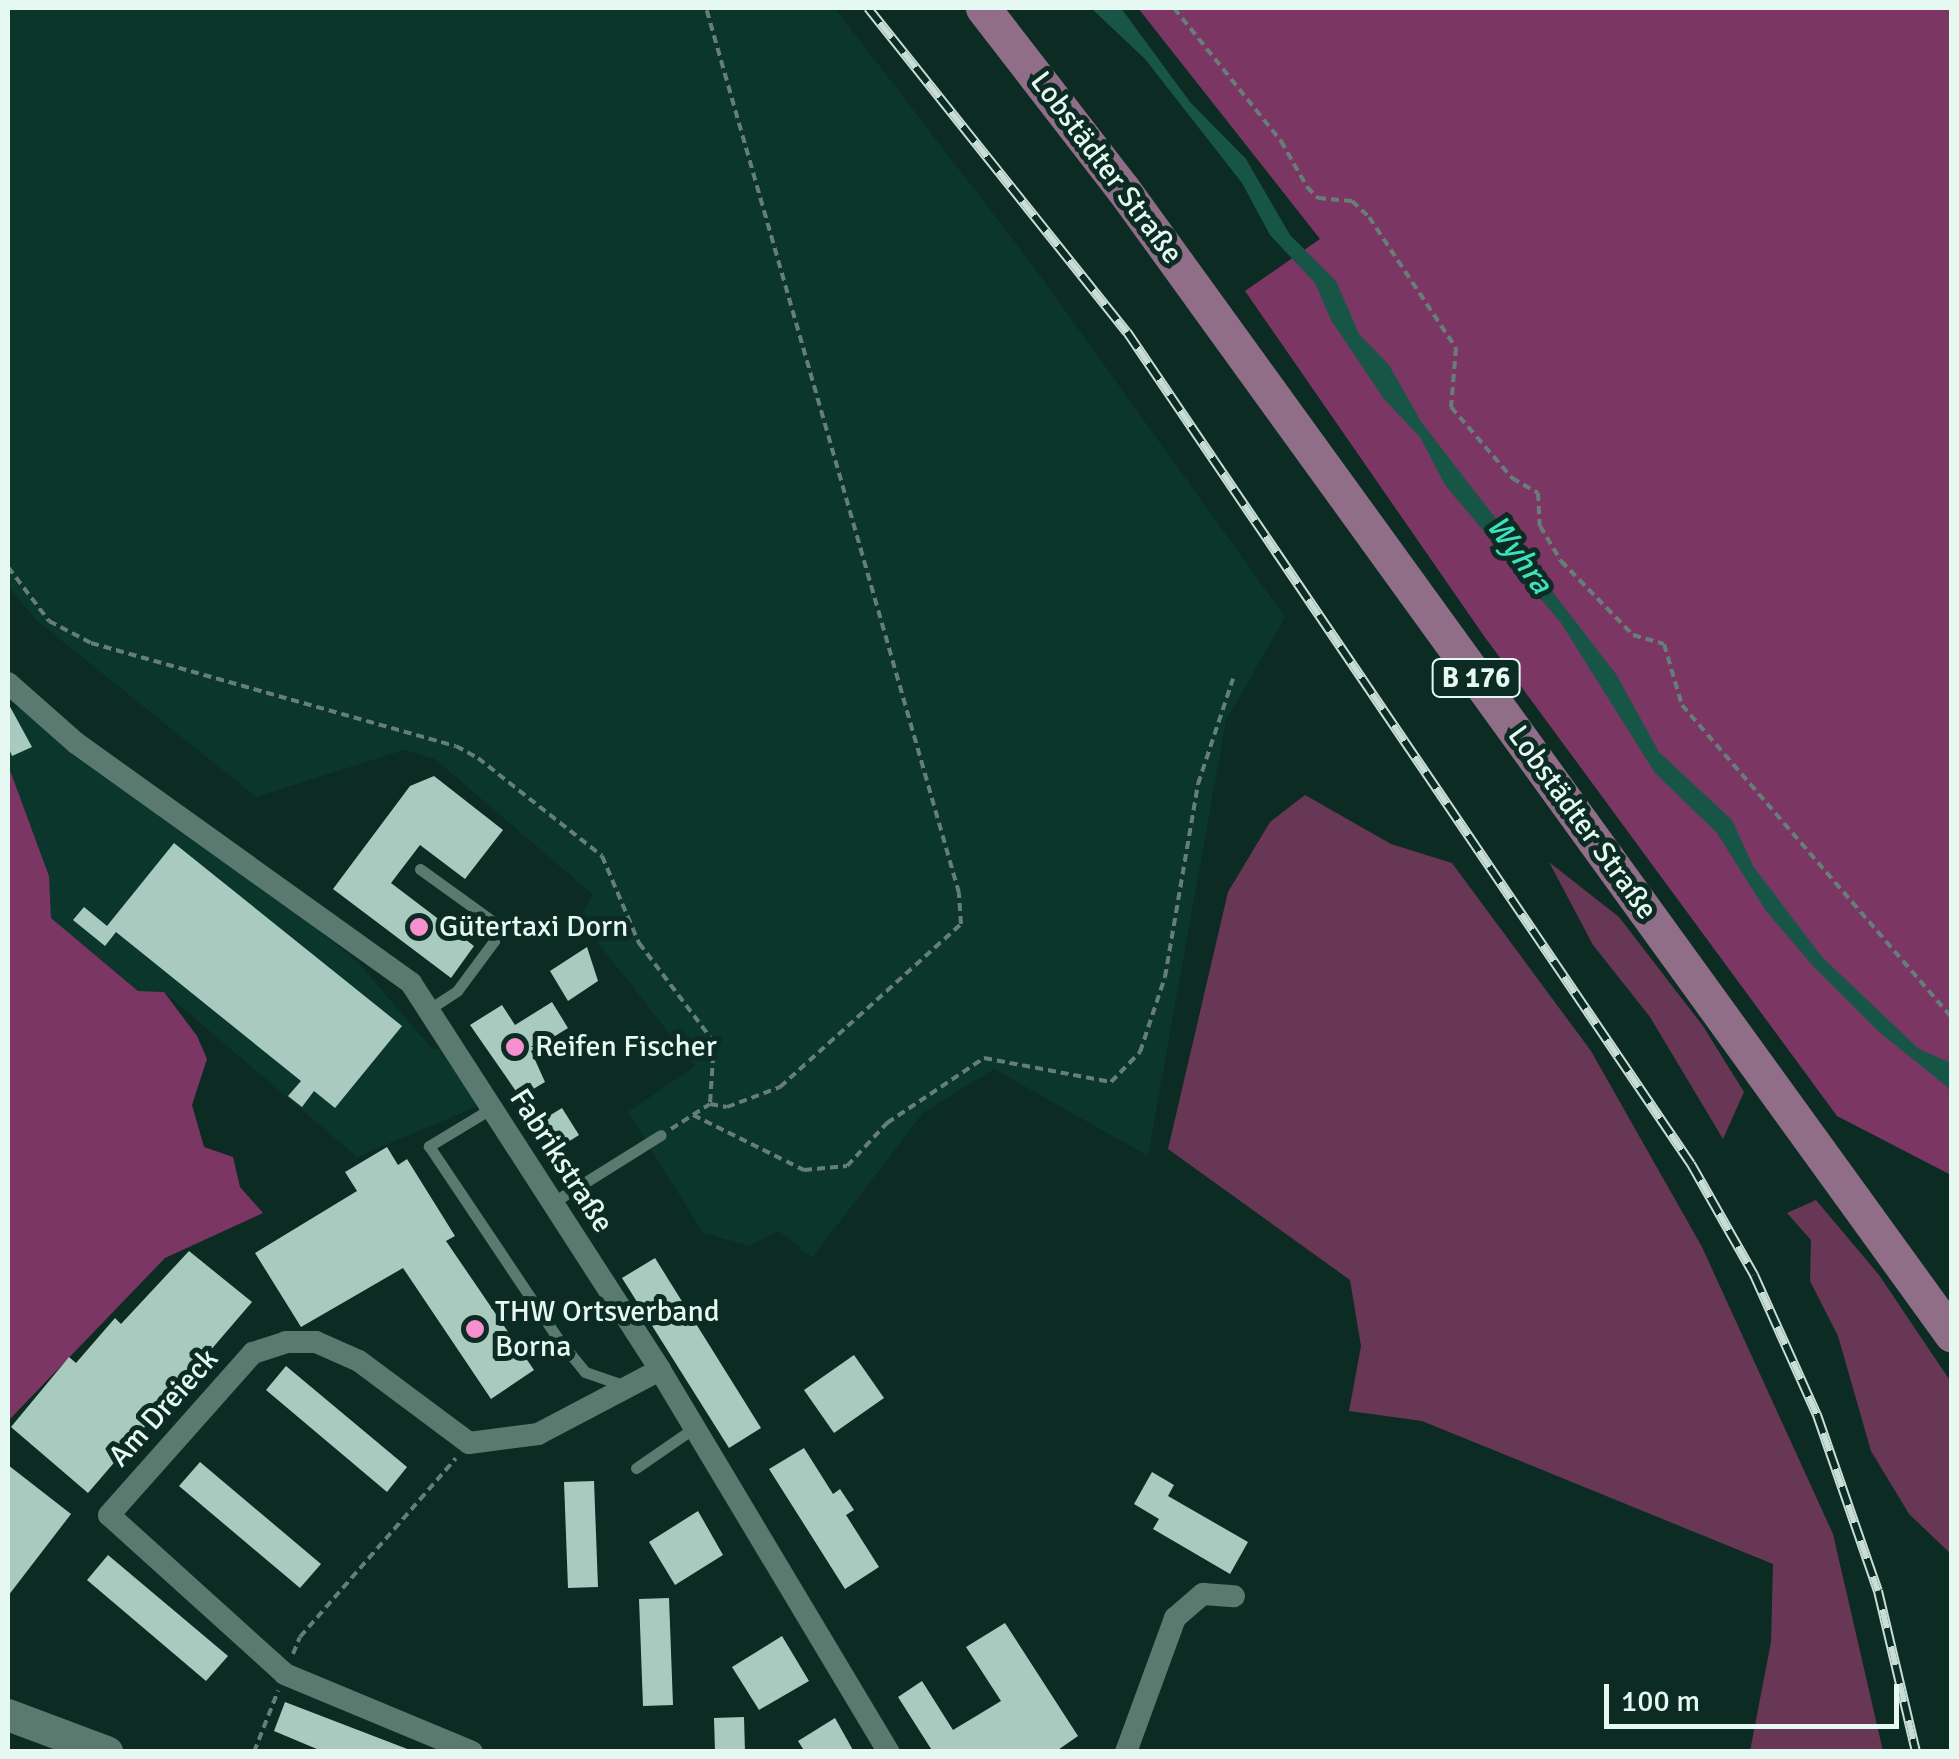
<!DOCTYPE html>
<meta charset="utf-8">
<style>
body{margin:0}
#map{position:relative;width:1959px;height:1759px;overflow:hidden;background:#0b2b23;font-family:Signika,sans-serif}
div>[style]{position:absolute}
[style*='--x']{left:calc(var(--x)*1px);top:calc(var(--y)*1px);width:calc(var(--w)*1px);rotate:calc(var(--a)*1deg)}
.built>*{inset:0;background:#0b362c}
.green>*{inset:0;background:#683756}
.forest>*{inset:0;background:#7c3664}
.water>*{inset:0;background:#175646}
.building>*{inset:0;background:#a8cabf}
.path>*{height:4px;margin-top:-2px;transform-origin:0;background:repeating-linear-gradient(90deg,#657f78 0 8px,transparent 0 13px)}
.service>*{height:11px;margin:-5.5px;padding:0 5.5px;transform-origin:5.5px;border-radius:5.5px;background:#5a7a70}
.minor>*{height:22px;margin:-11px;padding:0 11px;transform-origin:11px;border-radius:11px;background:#5a7a70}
.secondary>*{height:32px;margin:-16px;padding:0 16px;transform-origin:16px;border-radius:16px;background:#5a7a70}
.primary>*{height:35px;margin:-17.5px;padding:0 17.5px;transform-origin:17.5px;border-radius:17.5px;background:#916e88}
.rail>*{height:10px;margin-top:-5px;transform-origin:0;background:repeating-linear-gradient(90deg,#0b2b23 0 19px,#c9ddd7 0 38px);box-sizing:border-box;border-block:2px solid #c9ddd7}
.dots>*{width:28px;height:28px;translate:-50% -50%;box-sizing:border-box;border:5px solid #0b2b23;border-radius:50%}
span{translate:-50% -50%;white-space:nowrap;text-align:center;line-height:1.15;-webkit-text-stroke:10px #0b2b23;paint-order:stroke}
.shield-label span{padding:2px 8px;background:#0b2b23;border:2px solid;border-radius:8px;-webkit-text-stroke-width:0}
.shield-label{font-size:28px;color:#e6f8f2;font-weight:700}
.street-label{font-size:30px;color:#e6f8f2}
.poi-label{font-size:30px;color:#e6f8f2}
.left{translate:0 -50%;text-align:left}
.water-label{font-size:32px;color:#3de2bc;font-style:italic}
.frame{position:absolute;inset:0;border:10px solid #e6f8f2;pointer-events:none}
.scale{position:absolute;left:1604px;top:1684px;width:295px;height:45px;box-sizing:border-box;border:5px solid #e6f8f2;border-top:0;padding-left:12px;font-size:30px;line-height:35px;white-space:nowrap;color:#e6f8f2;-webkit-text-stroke:8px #0b2b23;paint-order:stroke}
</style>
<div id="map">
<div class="built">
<div style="clip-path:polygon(8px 8px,835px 8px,1031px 263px,1285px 617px,1226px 721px,1148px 1156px,994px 1069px,923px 1113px,812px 1258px,779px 1231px,750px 1246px,703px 1233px,628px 1112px,695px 1066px,579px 919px,593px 895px,435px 759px,404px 750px,256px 797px,36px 620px,8px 586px)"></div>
<div style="clip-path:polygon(20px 708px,186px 825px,358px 962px,433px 1050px,439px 1048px,478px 1106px,357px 1157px,164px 992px,139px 991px,51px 918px,49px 876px,8px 765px,8px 710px)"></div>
</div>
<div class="green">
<div style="clip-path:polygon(1305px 795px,1391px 844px,1452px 863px,1591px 1051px,1702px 1247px,1833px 1534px,1883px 1751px,1750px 1751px,1771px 1642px,1773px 1564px,1422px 1421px,1349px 1411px,1361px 1346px,1350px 1280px,1168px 1149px,1228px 892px,1270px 822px)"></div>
<div style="clip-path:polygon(1549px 862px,1619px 917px,1703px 1026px,1744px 1092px,1723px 1139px,1650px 1017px,1593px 945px)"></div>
<div style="clip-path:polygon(1816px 1200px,1879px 1275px,1951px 1382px,1951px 1554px,1909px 1514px,1871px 1451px,1838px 1336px,1810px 1281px,1811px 1240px,1787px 1213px)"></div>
</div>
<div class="forest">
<div style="clip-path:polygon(1138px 8px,1951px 8px,1951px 1175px,1837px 1116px,1484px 636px,1245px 291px,1320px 239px)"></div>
<div style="clip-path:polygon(8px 765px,49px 876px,51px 918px,138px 991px,164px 992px,197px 1036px,207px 1059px,192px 1105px,204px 1147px,233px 1157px,240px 1187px,263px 1213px,165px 1258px,8px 1421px)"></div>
</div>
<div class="water">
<div style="clip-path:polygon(1091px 8px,1121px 8px,1190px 102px,1246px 159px,1290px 235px,1336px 281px,1359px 334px,1389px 365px,1422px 423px,1616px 674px,1659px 752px,1732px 820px,1753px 866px,1822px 957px,1919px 1049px,1951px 1063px,1951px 1090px,1879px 1032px,1813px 966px,1766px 911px,1717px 833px,1655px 773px,1561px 623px,1445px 485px,1420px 437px,1384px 399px,1331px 320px,1315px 283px,1270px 235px,1242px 183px,1145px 59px)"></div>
</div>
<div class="building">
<div style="clip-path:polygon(8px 703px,32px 747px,12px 756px,8px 746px)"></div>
<div style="clip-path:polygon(434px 776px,503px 830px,465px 879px,420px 845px,391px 883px,474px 946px,451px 978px,333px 889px,410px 786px)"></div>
<div style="clip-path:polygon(174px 843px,402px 1026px,335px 1108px,314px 1091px,302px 1107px,288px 1096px,301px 1081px,116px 932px,105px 946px,73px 920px,84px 907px,107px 926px)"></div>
<div style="clip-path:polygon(587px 947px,598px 981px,568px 1001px,550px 971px)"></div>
<div style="clip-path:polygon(552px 1002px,568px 1028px,531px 1051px,545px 1082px,520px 1097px,470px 1025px,502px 1005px,515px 1025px)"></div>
<div style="clip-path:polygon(562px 1108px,579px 1135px,557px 1149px,539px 1122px)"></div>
<div style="clip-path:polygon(387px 1147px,398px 1165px,407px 1159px,455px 1236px,446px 1241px,534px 1370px,491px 1399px,403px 1268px,301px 1327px,255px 1253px,357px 1191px,345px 1172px)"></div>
<div style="clip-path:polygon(189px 1251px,252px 1302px,88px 1493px,11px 1427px,69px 1357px,76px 1363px,115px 1318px,121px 1324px)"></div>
<div style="clip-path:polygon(655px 1258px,761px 1428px,729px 1448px,622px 1278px)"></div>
<div style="clip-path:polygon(854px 1355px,884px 1398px,834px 1433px,804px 1390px)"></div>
<div style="clip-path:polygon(286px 1366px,407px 1467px,387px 1492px,266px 1390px)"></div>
<div style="clip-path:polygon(804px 1448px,833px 1494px,840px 1489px,854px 1510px,846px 1515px,879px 1567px,845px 1589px,769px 1469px)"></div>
<div style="clip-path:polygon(200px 1462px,321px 1564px,300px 1588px,179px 1486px)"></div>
<div style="clip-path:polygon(8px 1465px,71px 1514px,8px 1596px)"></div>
<div style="clip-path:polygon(1152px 1472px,1174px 1485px,1168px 1496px,1248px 1542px,1230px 1574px,1153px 1529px,1159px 1519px,1134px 1504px)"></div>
<div style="clip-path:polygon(594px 1481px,598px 1587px,568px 1588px,564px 1482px)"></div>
<div style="clip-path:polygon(698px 1511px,723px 1555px,675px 1585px,649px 1542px)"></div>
<div style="clip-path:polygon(108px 1555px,228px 1656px,206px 1681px,87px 1580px)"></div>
<div style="clip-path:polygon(669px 1598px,673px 1705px,643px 1706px,639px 1599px)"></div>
<div style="clip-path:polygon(1005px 1623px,1078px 1736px,1055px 1752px,933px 1752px,898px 1697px,922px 1681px,953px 1730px,1001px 1701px,966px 1647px)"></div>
<div style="clip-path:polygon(782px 1636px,809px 1681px,759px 1710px,732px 1667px)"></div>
<div style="clip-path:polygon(285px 1702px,410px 1750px,409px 1752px,324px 1752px,274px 1731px)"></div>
<div style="clip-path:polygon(744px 1717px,745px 1752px,715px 1752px,714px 1718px)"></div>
<div style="clip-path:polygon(835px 1718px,854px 1752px,805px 1752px,798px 1741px)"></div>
</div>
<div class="path">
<div style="--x:1174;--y:8;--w:171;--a:51.2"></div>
<div style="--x:1281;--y:141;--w:53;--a:60.5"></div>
<div style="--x:1307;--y:187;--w:16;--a:45"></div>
<div style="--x:1318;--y:198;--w:34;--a:5"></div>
<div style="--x:1352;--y:201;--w:23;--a:43"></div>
<div style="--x:1369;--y:217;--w:157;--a:56.4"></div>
<div style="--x:1456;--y:348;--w:59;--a:94.8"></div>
<div style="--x:1451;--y:407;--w:94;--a:49.3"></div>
<div style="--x:1512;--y:478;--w:30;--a:30"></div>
<div style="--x:1538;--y:493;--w:33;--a:87"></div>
<div style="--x:1540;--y:526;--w:41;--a:59"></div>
<div style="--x:1561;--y:561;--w:103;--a:45.8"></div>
<div style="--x:1633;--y:635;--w:32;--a:16"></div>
<div style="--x:1664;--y:644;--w:64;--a:73.6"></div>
<div style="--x:1682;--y:705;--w:413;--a:49.2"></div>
<div style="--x:8;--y:424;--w:77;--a:90"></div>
<div style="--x:8;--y:567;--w:68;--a:52.8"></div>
<div style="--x:49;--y:621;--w:47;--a:27.6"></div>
<div style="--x:91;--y:643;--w:379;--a:15.8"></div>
<div style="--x:456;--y:746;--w:25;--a:29"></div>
<div style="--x:478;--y:758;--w:158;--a:38.3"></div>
<div style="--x:602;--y:856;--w:95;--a:67"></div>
<div style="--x:639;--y:943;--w:124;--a:52.9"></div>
<div style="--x:714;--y:1042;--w:62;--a:93.7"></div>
<div style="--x:693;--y:1115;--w:124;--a:26.4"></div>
<div style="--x:804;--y:1170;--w:43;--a:-5.3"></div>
<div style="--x:847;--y:1166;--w:59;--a:-47.1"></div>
<div style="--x:887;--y:1123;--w:117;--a:-33.8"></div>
<div style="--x:984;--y:1058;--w:129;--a:10.7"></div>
<div style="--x:1111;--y:1082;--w:42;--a:-46"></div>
<div style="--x:1140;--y:1052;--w:79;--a:-71.6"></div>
<div style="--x:1165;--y:977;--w:196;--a:-80.3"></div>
<div style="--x:1198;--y:784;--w:111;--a:-71.6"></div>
<div style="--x:671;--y:1129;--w:46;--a:-32.7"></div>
<div style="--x:710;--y:1104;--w:17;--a:10"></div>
<div style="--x:727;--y:1107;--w:57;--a:-20.7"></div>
<div style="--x:780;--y:1087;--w:244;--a:-42"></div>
<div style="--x:961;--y:924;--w:31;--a:-94"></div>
<div style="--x:959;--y:893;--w:920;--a:-105.95"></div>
<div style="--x:293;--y:1654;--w:18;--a:-68"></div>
<div style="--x:300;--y:1637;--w:237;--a:-48.9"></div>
<div style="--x:254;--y:1752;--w:66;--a:-68.5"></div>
</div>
<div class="service">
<div style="--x:420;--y:869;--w:89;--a:35.8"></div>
<div style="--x:492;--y:921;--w:20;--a:84"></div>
<div style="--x:494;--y:941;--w:62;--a:126.5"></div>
<div style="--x:457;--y:991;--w:35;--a:147"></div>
<div style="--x:492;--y:1108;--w:74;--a:148.9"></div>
<div style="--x:429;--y:1146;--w:234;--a:56.2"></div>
<div style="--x:559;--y:1340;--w:41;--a:50.9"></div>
<div style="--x:585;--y:1372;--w:43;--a:18.9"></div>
<div style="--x:552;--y:1203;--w:128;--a:-32"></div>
<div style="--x:636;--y:1468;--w:70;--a:-34.6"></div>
</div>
<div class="minor">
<div style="--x:8;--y:683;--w:91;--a:41.4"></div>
<div style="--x:76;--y:743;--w:412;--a:35.6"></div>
<div style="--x:411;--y:983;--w:460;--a:57.2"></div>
<div style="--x:660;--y:1370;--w:445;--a:59.1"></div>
<div style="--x:472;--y:1752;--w:203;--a:-157.4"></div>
<div style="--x:285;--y:1674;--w:237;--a:-137.9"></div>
<div style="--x:109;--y:1515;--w:217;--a:-48.4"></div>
<div style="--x:253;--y:1353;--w:35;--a:-18"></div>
<div style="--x:286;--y:1342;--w:30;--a:0"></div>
<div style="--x:316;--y:1342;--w:47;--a:23.8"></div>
<div style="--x:359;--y:1361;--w:137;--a:36.7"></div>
<div style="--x:469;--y:1443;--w:70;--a:-7.4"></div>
<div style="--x:538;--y:1434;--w:138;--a:-27.7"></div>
<div style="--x:1126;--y:1752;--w:143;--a:-69.9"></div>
<div style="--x:1175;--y:1618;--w:37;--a:-41"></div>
<div style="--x:1203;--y:1594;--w:31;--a:4"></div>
</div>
<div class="secondary">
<div style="--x:8;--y:1715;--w:106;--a:20.5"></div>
</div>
<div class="primary">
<div style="--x:983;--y:8;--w:229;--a:52.3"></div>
<div style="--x:1123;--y:189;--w:1414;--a:54.12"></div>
</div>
<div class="rail">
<div style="--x:868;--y:8;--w:415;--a:51.4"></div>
<div style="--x:1127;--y:332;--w:1005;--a:55.87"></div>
<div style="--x:1691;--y:1164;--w:128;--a:60.4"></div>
<div style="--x:1754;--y:1275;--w:154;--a:65.8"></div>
<div style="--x:1817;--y:1415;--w:186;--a:70.9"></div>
<div style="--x:1878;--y:1591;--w:165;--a:76.7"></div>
</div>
<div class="dots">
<div style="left:419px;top:927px;background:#f690cf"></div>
<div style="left:515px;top:1047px;background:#f690cf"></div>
<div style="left:475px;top:1329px;background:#f690cf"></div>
</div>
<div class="shield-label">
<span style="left:1476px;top:678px">B 176</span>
</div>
<div class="street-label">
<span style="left:1106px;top:168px;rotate:53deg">Lobstädter Straße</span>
<span style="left:1582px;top:823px;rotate:54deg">Lobstädter Straße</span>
<span style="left:561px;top:1161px;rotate:57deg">Fabrikstraße</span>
<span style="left:164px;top:1408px;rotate:-48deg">Am Dreieck</span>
</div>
<div class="poi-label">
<span class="left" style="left:439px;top:927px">Gütertaxi Dorn</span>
<span class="left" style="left:535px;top:1047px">Reifen Fischer</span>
<span class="left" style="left:495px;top:1329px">THW Ortsverband<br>Borna</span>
</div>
<div class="water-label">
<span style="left:1519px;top:555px;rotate:54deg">Wyhra</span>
</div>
<div class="frame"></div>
<div class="scale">100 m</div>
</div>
